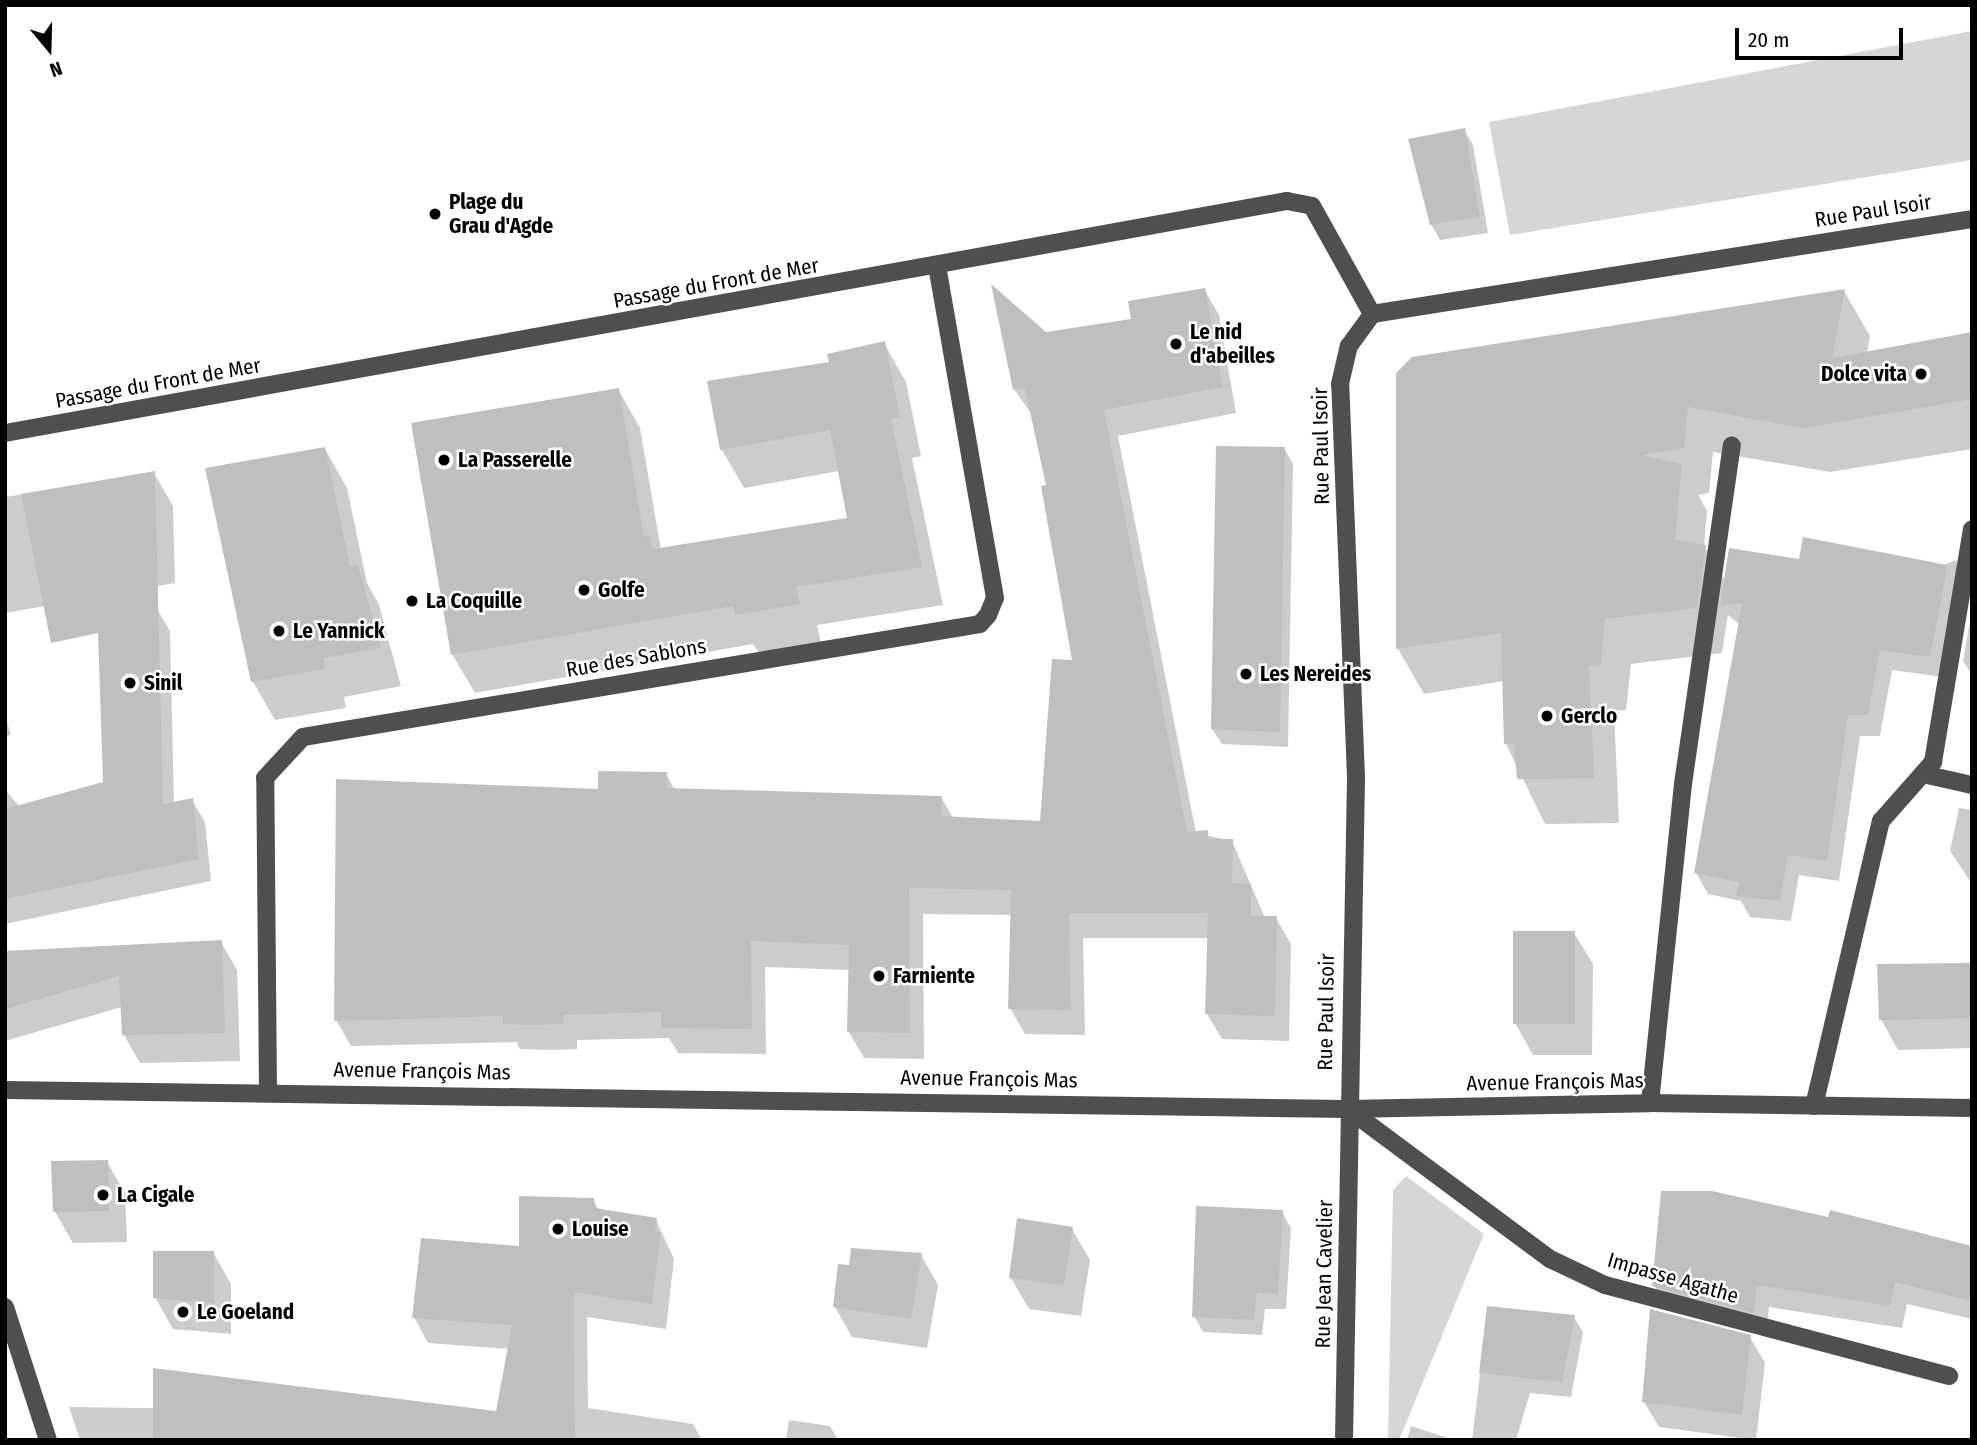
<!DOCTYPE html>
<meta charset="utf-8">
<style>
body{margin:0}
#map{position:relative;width:1977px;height:1445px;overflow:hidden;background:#fff;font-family:"Fira Sans Condensed",sans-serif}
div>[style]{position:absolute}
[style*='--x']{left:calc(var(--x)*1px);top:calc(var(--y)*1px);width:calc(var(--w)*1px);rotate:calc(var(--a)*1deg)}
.green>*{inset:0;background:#d6d6d6}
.shadow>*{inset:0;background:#0003}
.building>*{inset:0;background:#bfbfbf}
.minor>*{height:18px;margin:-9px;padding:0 9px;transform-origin:9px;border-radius:9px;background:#4f4f4f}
.dots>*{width:19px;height:19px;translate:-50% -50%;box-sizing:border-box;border:4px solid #fff;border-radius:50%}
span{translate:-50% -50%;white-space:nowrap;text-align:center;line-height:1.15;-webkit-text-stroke:5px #fff;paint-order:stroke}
.poi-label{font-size:21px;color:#000;font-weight:700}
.left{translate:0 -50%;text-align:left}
.right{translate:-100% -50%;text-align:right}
.street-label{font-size:21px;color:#000}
.frame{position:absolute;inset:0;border:7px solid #000;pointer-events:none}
.north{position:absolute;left:14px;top:14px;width:70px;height:70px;-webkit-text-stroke:5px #fff;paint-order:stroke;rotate:161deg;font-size:19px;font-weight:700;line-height:28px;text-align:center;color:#000}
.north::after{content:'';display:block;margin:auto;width:24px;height:32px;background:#000;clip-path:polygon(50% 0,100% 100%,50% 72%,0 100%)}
.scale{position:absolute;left:1735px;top:28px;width:168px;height:32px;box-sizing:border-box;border:4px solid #000;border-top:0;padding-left:9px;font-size:21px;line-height:24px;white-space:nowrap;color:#000;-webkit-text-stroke:5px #fff;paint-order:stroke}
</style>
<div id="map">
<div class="green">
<div style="clip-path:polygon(1972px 31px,1972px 160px,1510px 235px,1489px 122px)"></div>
<div style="clip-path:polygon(1406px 1176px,1484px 1234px,1399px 1440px,1388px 1440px,1393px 1190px)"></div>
</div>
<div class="shadow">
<div style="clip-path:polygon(1464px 130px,1473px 145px,1488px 233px,1440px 240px,1431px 224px)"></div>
<div style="clip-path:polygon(1204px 289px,1219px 315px,1236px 413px,1118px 436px,1196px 833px,1232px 841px,1265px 918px,1276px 918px,1291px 944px,1289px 1041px,1222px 1039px,1207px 1014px,1209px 938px,1083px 938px,1085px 1035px,1025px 1034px,1010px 1008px,1012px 915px,923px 914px,924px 1059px,864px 1058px,849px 1032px,850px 970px,765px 967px,766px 1054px,678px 1053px,669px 1038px,577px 1040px,577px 1049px,553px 1050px,520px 1049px,516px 1042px,351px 1046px,336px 1020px,600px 791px,666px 774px,675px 790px,941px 797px,953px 818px,1041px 823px,1074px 662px,1048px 486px,1032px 415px,1014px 389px,1045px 334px,1133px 320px)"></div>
<div style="clip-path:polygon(1844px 291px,1870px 336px,1867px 353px,1972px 333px,1972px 449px,1830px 472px,1713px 452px,1709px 493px,1698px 495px,1707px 511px,1704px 546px,1726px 582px,1800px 561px,1942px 566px,1955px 560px,1967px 580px,1950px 678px,1892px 670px,1880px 736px,1860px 736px,1839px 881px,1799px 875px,1791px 921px,1750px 917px,1741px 901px,1708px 894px,1696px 873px,1740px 625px,1728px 615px,1722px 653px,1631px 664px,1626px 710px,1614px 711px,1619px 823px,1545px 824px,1506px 744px,1504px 681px,1424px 694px,1398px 649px,1398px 373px)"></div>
<div style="clip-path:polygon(884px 343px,906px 382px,921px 456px,912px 458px,943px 605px,817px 625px,821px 642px,759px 653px,753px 644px,475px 693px,452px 654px,618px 389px,640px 428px,661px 550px,849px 520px,839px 471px,744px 488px,722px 450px,709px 382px,831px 364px)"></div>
<div style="clip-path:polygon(1284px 448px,1293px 464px,1288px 747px,1222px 744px,1212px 729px)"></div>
<div style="clip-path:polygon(325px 449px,347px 488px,367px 583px,379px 605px,401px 686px,344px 697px,346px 708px,275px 720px,253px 682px,207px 469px)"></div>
<div style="clip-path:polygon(154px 473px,173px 506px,175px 583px,5px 613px,5px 497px)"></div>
<div style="clip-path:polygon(157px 609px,170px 631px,174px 804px,192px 800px,205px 822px,211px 881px,5px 924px,5px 790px,20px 807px,105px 783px)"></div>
<div style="clip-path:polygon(1972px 610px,1972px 675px,1963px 661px)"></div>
<div style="clip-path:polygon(5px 716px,11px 735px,5px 736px)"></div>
<div style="clip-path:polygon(1959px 808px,1972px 810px,1972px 884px,1950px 851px)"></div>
<div style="clip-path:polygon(1574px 933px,1593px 964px,1592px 1055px,1533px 1055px,1515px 1023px)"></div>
<div style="clip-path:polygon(221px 942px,237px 970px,240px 1061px,140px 1063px,124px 1035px,122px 1007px,5px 1041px,5px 953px)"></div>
<div style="clip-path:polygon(1972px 965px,1972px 1048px,1898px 1050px,1881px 1019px)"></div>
<div style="clip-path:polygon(107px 1162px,125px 1193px,127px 1242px,73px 1243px,55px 1212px)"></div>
<div style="clip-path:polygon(593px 1199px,599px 1211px,656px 1220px,674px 1259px,666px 1329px,587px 1317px,588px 1408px,693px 1424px,702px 1440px,80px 1440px,69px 1407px,497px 1413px,509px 1349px,428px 1343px,414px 1317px)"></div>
<div style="clip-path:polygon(1282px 1212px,1291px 1228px,1286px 1309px,1265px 1309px,1262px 1335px,1203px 1332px,1194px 1316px)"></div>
<div style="clip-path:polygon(1831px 1212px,1972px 1248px,1972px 1319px,1907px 1304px,1902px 1328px,1769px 1307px,1766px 1334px,1667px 1308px,1654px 1285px,1829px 1219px)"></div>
<div style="clip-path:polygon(1072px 1229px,1090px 1260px,1081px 1316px,1029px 1309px,1011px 1278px)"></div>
<div style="clip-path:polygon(213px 1252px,231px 1284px,231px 1334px,173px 1329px,155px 1297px)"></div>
<div style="clip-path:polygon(921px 1255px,938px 1285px,927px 1348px,852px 1337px,835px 1307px,850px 1267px)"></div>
<div style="clip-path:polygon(1488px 1308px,1574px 1317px,1583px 1332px,1571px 1397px,1530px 1393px,1516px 1440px,1472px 1440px)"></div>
<div style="clip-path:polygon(1750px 1337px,1765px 1363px,1756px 1440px,1659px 1427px,1644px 1402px)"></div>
<div style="clip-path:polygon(789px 1420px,830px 1426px,838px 1440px,786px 1440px)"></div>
<div style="clip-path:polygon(1411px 1426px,1454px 1440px,1407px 1440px)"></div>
</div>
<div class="building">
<div style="clip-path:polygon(1465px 128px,1480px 217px,1430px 225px,1408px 139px)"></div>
<div style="clip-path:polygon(991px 284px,1046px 332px,1131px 319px,1128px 301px,1205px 288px,1223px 387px,1104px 410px,1187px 832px,1208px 830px,1208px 839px,1233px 839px,1232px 883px,1251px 884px,1251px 916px,1277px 916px,1275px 1016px,1205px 1014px,1208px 913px,1069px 913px,1071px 1010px,1008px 1009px,1011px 890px,909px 888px,910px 1033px,847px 1032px,849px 945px,751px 941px,752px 1029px,661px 1028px,661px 1012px,563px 1015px,564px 1024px,537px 1025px,503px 1024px,503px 1016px,334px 1021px,336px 779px,598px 789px,598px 771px,667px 772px,667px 788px,942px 796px,941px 816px,1040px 821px,1052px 659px,1072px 660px,1041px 486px,1046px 485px,1025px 389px,1013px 390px)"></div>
<div style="clip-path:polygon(1845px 289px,1832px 358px,1972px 332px,1972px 399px,1803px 428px,1688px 407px,1684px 448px,1641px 455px,1682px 464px,1675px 540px,1706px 545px,1697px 608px,1605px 619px,1601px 665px,1589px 666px,1594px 778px,1517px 779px,1514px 744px,1504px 744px,1501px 633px,1396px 649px,1396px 373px,1412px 357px)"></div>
<div style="clip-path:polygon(885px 341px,900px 417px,891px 419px,922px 567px,796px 587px,800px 604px,735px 615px,733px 606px,451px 655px,411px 423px,619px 388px,644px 537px,650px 536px,653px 549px,847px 518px,830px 430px,720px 450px,707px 381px,829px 362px,827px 354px)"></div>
<div style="clip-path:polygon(1216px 446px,1285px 447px,1280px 732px,1211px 729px)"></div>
<div style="clip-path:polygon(325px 447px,350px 566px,358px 565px,381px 648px,323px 658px,325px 669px,251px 682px,205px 468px)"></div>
<div style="clip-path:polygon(155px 471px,163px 804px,193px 798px,199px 859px,5px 899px,5px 809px,103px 782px,98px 633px,51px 643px,21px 494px)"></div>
<div style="clip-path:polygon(1803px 537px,1947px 565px,1942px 597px,1930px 657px,1880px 650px,1868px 715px,1848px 715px,1827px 861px,1788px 855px,1780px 901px,1736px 896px,1739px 882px,1694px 873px,1742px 603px,1720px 606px,1729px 548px,1799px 559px)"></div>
<div style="clip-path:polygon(1513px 931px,1575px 931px,1575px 1024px,1513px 1024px)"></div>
<div style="clip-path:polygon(222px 940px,225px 1033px,122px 1035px,119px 976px,5px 1009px,5px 951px)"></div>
<div style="clip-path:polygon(1972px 963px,1972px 1018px,1879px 1020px,1877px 964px)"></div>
<div style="clip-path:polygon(108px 1160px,109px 1211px,53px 1212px,51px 1161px)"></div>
<div style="clip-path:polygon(1661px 1191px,1712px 1191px,1828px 1217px,1830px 1210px,1972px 1246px,1972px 1301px,1895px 1282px,1890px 1306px,1757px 1285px,1754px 1313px,1652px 1286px)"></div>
<div style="clip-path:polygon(519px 1196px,594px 1198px,595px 1208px,657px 1218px,655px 1232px,661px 1232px,652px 1304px,574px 1292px,575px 1440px,153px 1440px,153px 1368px,496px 1411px,512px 1325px,412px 1318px,421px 1238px,519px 1246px)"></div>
<div style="clip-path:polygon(1196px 1206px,1283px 1210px,1278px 1294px,1257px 1293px,1254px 1320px,1192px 1317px)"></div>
<div style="clip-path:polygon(1017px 1218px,1073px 1227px,1064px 1285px,1009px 1278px)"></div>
<div style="clip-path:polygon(851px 1248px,922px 1253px,911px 1319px,833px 1307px,838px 1264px,849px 1265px)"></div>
<div style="clip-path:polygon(153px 1251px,214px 1251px,214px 1303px,153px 1298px)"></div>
<div style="clip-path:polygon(1487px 1306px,1575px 1315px,1562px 1382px,1479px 1373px)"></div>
<div style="clip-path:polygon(1650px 1309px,1751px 1335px,1742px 1415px,1642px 1402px)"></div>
</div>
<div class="minor">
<div style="--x:5;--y:433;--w:1303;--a:-10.26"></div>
<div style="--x:1287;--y:201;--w:25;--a:11"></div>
<div style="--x:1312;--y:206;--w:124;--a:60.9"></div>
<div style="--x:1923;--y:774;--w:50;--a:12.7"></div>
<div style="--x:5;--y:1090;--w:1343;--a:0.81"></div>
<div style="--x:1348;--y:1109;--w:302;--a:-1.1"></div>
<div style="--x:1650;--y:1103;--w:322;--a:0.9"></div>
<div style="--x:268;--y:1092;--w:314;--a:-90.5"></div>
<div style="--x:265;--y:778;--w:56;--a:-47.2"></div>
<div style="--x:303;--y:737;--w:686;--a:-9.48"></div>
<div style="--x:980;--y:624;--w:12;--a:-48"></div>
<div style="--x:988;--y:615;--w:18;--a:-68"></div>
<div style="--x:995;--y:598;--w:337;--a:-99.9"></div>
<div style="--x:1650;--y:1103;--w:321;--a:-84.1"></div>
<div style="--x:1683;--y:784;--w:342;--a:-81.8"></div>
<div style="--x:1814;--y:1106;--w:293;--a:-76.8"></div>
<div style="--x:1881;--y:821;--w:79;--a:-48.6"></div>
<div style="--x:1933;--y:762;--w:236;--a:-80.5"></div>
<div style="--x:1348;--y:1109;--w:252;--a:36.6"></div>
<div style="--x:1550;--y:1259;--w:61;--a:25.3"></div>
<div style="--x:1605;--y:1285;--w:356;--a:14.8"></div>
<div style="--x:5;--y:1307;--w:140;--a:72.1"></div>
<div style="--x:1344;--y:1440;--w:663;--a:-88.96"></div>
<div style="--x:1356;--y:777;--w:393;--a:-92.3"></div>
<div style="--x:1340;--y:384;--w:39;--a:-77"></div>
<div style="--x:1349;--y:346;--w:39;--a:-54"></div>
<div style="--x:1372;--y:314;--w:607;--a:-9"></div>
</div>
<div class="dots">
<div style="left:435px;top:214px;background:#000"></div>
<div style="left:1176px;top:344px;background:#000"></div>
<div style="left:1921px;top:374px;background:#000"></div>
<div style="left:444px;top:460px;background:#000"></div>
<div style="left:584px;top:590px;background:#000"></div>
<div style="left:412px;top:601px;background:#000"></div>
<div style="left:279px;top:631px;background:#000"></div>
<div style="left:1246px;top:674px;background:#000"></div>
<div style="left:130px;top:683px;background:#000"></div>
<div style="left:1547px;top:716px;background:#000"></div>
<div style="left:879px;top:976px;background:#000"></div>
<div style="left:103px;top:1195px;background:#000"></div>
<div style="left:558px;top:1229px;background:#000"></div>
<div style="left:183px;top:1312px;background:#000"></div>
</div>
<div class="poi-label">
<span class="left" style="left:449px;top:214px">Plage du<br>Grau d'Agde</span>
<span class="left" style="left:1190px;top:344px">Le nid<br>d'abeilles</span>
<span class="right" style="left:1907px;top:374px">Dolce vita</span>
<span class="left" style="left:458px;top:460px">La Passerelle</span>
<span class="left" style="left:598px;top:590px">Golfe</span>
<span class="left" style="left:426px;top:601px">La Coquille</span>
<span class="left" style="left:293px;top:631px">Le Yannick</span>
<span class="left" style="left:1260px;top:674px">Les Nereides</span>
<span class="left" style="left:144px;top:683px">Sinil</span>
<span class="left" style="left:1561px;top:716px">Gerclo</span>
<span class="left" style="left:893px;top:976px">Farniente</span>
<span class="left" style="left:117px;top:1195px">La Cigale</span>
<span class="left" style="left:572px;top:1229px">Louise</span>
<span class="left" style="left:197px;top:1312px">Le Goeland</span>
</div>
<div class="street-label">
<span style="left:1873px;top:211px;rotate:-9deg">Rue Paul Isoir</span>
<span style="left:716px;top:283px;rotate:-10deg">Passage du Front de Mer</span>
<span style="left:158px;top:383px;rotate:-10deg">Passage du Front de Mer</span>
<span style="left:1321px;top:446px;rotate:-91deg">Rue Paul Isoir</span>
<span style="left:636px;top:658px;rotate:-10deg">Rue des Sablons</span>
<span style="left:1326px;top:1012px;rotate:-89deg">Rue Paul Isoir</span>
<span style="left:422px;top:1071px;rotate:1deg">Avenue François Mas</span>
<span style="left:989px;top:1079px;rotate:1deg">Avenue François Mas</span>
<span style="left:1555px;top:1082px;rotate:-1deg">Avenue François Mas</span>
<span style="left:1324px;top:1274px;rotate:-89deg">Rue Jean Cavelier</span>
<span style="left:1673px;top:1278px;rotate:16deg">Impasse Agathe</span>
</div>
<div class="frame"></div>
<div class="north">N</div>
<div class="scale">20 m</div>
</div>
